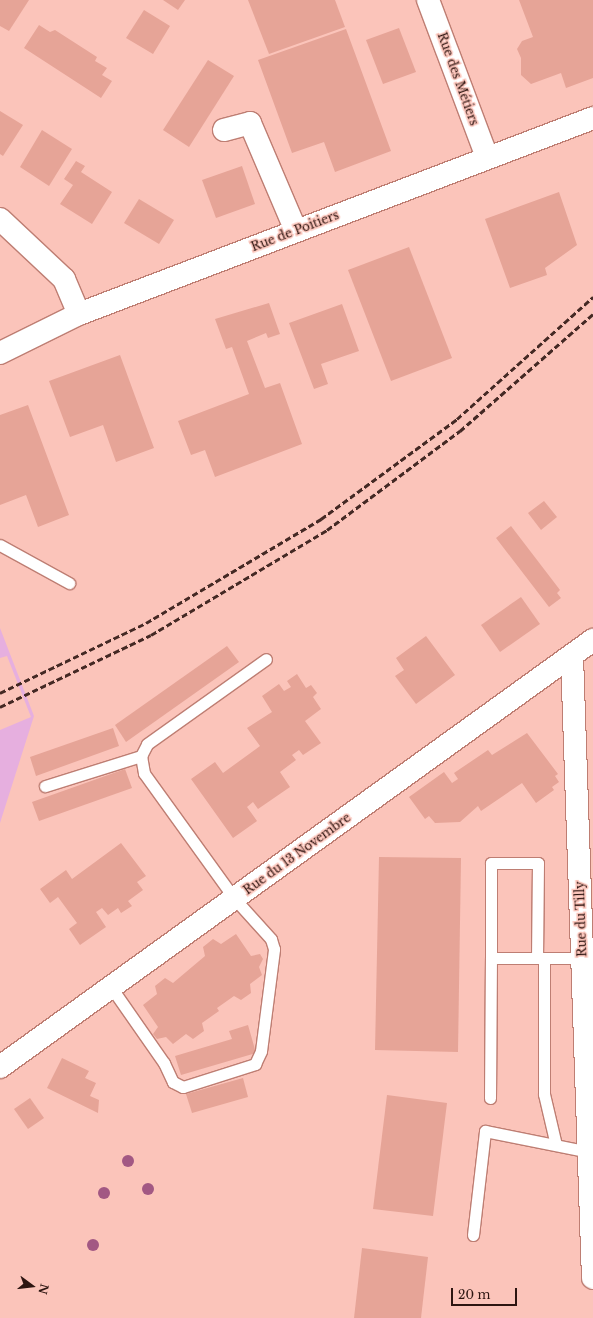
<!DOCTYPE html>
<meta charset="utf-8">
<style>
body{margin:0}
#map{position:relative;width:593px;height:1318px;overflow:hidden;background:#fbc4ba;font-family:"Libre Baskerville",serif}
div>[style]{position:absolute}
[style*='--x']{left:calc(var(--x)*1px);top:calc(var(--y)*1px);width:calc(var(--w)*1px);rotate:calc(var(--a)*1deg)}
.green>*{inset:0;background:#e6afdf}
.building>*{inset:0;background:#e6a497}
.roads{filter:drop-shadow(1px 0 #be7e73) drop-shadow(-1px 0 #be7e73) drop-shadow(0 1px #be7e73) drop-shadow(0 -1px #be7e73)}
.lane>*{height:11px;margin:-5.5px;padding:0 5.5px;transform-origin:5.5px;border-radius:5.5px;background:#fff}
.street>*{height:22px;margin:-11px;padding:0 11px;transform-origin:11px;border-radius:11px;background:#fff}
.secondary>*{height:22px;margin:-11px;padding:0 11px;transform-origin:11px;border-radius:11px;background:#fff}
.rail>*{height:3px;margin-top:-1.5px;transform-origin:0;background:repeating-linear-gradient(90deg,#442924 0 6px,transparent 0 9px)}
.trees>*{width:12px;height:12px;margin:-6px;border-radius:50%;background:#a25883}
span{translate:-50% -50%;white-space:nowrap;text-align:center;line-height:1.15;-webkit-text-stroke:3px #fbc4ba;paint-order:stroke}
.street-label{font-size:12px;color:#2d1511}
.north{position:absolute;left:12px;top:1266px;width:40px;height:40px;-webkit-text-stroke:3px #fbc4ba;paint-order:stroke;rotate:105deg;font-size:11px;font-weight:700;line-height:16px;text-align:center;color:#2d1511}
.north::after{content:'';display:block;margin:auto;width:14px;height:18px;background:#2d1511;clip-path:polygon(50% 0,100% 100%,50% 72%,0 100%)}
.scale{position:absolute;left:451px;top:1288px;width:66px;height:18px;box-sizing:border-box;border:2px solid #2d1511;border-top:0;padding-left:5px;font-size:12px;line-height:14px;white-space:nowrap;color:#2d1511;-webkit-text-stroke:3px #fbc4ba;paint-order:stroke}
</style>
<div id="map">
<div class="green">
<div style="clip-path:polygon(0 628px,34px 716px,0 823px,0 730px,31px 717px,7px 656px,0 658px)"></div>
</div>
<div class="building">
<div style="clip-path:polygon(0 0,29px 0,9px 31px,0 26px)"></div>
<div style="clip-path:polygon(163px 0,185px 0,178px 10px)"></div>
<div style="clip-path:polygon(248px 0,335px 0,345px 27px,269px 54px)"></div>
<div style="clip-path:polygon(519px 0,593px 0,593px 78px,566px 88px,561px 73px,531px 84px,521px 75px,521px 58px,517px 49px,522px 41px,533px 37px)"></div>
<div style="clip-path:polygon(144px 10px,170px 26px,153px 54px,126px 38px)"></div>
<div style="clip-path:polygon(39px 25px,50px 32px,55px 30px,97px 57px,95px 61px,107px 68px,102px 75px,112px 81px,101px 98px,24px 48px)"></div>
<div style="clip-path:polygon(399px 28px,416px 72px,383px 84px,366px 40px)"></div>
<div style="clip-path:polygon(346px 29px,391px 151px,335px 172px,324px 142px,292px 153px,258px 60px)"></div>
<div style="clip-path:polygon(208px 60px,234px 76px,189px 147px,163px 130px)"></div>
<div style="clip-path:polygon(0 111px,23px 125px,3px 156px,0 154px)"></div>
<div style="clip-path:polygon(42px 130px,72px 149px,49px 186px,20px 167px)"></div>
<div style="clip-path:polygon(76px 161px,85px 166px,81px 172px,112px 192px,92px 224px,60px 204px,73px 185px,64px 179px)"></div>
<div style="clip-path:polygon(242px 166px,255px 204px,216px 218px,202px 180px)"></div>
<div style="clip-path:polygon(559px 192px,577px 245px,545px 268px,547px 275px,510px 288px,485px 219px)"></div>
<div style="clip-path:polygon(139px 199px,174px 220px,159px 244px,124px 223px)"></div>
<div style="clip-path:polygon(409px 247px,452px 358px,391px 381px,348px 270px)"></div>
<div style="clip-path:polygon(269px 303px,280px 334px,268px 338px,266px 333px,247px 341px,265px 388px,280px 383px,302px 444px,215px 477px,205px 450px,191px 455px,178px 421px,249px 394px,232px 347px,226px 349px,215px 319px)"></div>
<div style="clip-path:polygon(342px 304px,359px 351px,321px 364px,328px 384px,314px 389px,289px 323px)"></div>
<div style="clip-path:polygon(120px 355px,154px 448px,116px 462px,103px 425px,70px 437px,49px 381px)"></div>
<div style="clip-path:polygon(28px 405px,69px 515px,38px 527px,26px 495px,0 505px,0 415px)"></div>
<div style="clip-path:polygon(544px 501px,557px 517px,541px 530px,528px 513px)"></div>
<div style="clip-path:polygon(511px 526px,560px 590px,557px 593px,561px 598px,549px 607px,496px 538px)"></div>
<div style="clip-path:polygon(521px 597px,540px 624px,500px 652px,481px 625px)"></div>
<div style="clip-path:polygon(426px 636px,455px 675px,416px 704px,395px 676px,404px 670px,396px 658px)"></div>
<div style="clip-path:polygon(227px 646px,239px 662px,126px 742px,115px 725px)"></div>
<div style="clip-path:polygon(297px 674px,306px 688px,311px 685px,317px 693px,313px 697px,321px 709px,305px 721px,321px 743px,303px 755px,299px 750px,292px 755px,296px 760px,280px 772px,290px 787px,258px 809px,253px 802px,247px 807px,257px 821px,233px 838px,191px 779px,215px 762px,223px 773px,260px 746px,247px 728px,272px 712px,262px 696px,279px 684px,284px 691px,291px 687px,287px 681px)"></div>
<div style="clip-path:polygon(113px 728px,119px 746px,36px 776px,30px 757px)"></div>
<div style="clip-path:polygon(527px 733px,558px 774px,555px 776px,559px 782px,552px 787px,554px 790px,536px 803px,522px 783px,481px 811px,478px 806px,460px 822px,435px 823px,429px 816px,425px 819px,409px 797px,444px 772px,452px 783px,458px 779px,454px 773px,488px 750px,492px 755px)"></div>
<div style="clip-path:polygon(125px 769px,132px 788px,39px 821px,32px 802px)"></div>
<div style="clip-path:polygon(121px 843px,146px 876px,137px 882px,143px 890px,128px 901px,132px 906px,121px 913px,118px 908px,108px 915px,102px 908px,96px 912px,106px 927px,80px 945px,69px 929px,77px 923px,58px 897px,50px 903px,40px 889px,66px 870px,72px 879px)"></div>
<div style="clip-path:polygon(379px 857px,461px 858px,458px 1052px,375px 1050px)"></div>
<div style="clip-path:polygon(236px 934px,251px 956px,260px 954px,263px 959px,259px 967px,262px 975px,250px 984px,251px 993px,241px 1000px,234px 996px,217px 1008px,219px 1011px,202px 1023px,204px 1031px,193px 1039px,186px 1034px,173px 1044px,166px 1037px,157px 1039px,153px 1034px,158px 1027px,143px 1005px,157px 994px,155px 986px,165px 978px,173px 983px,205px 956px,203px 947px,213px 939px,221px 944px)"></div>
<div style="clip-path:polygon(248px 1025px,256px 1053px,181px 1075px,175px 1056px,232px 1039px,229px 1031px)"></div>
<div style="clip-path:polygon(62px 1058px,89px 1071px,85px 1078px,96px 1083px,90px 1096px,99px 1100px,98px 1113px,47px 1088px)"></div>
<div style="clip-path:polygon(243px 1078px,248px 1097px,192px 1113px,186px 1094px)"></div>
<div style="clip-path:polygon(387px 1095px,447px 1103px,433px 1216px,373px 1209px)"></div>
<div style="clip-path:polygon(30px 1098px,44px 1118px,28px 1129px,14px 1109px)"></div>
<div style="clip-path:polygon(362px 1248px,428px 1257px,421px 1318px,354px 1318px)"></div>
</div>
<div class="roads">
<div class="lane">
<div style="--x:0;--y:545;--w:79;--a:28.8"></div>
<div style="--x:45;--y:786;--w:101;--a:-17.4"></div>
<div style="--x:491;--y:958;--w:95;--a:-90"></div>
<div style="--x:491;--y:863;--w:47;--a:0"></div>
<div style="--x:538;--y:863;--w:95;--a:90.6"></div>
<div style="--x:544;--y:958;--w:136;--a:90"></div>
<div style="--x:544;--y:1094;--w:52;--a:76.8"></div>
<div style="--x:111;--y:987;--w:93;--a:55.1"></div>
<div style="--x:164;--y:1063;--w:21;--a:65"></div>
<div style="--x:173;--y:1082;--w:11;--a:27"></div>
<div style="--x:183;--y:1087;--w:76;--a:-17.7"></div>
<div style="--x:255;--y:1064;--w:14;--a:-65"></div>
<div style="--x:261;--y:1051;--w:103;--a:-82.7"></div>
<div style="--x:274;--y:949;--w:10;--a:-107"></div>
<div style="--x:271;--y:939;--w:55;--a:-132.1"></div>
<div style="--x:234;--y:898;--w:154;--a:-125.8"></div>
<div style="--x:144;--y:773;--w:17;--a:-100"></div>
<div style="--x:141;--y:756;--w:13;--a:-63"></div>
<div style="--x:147;--y:744;--w:146;--a:-35.5"></div>
<div style="--x:490;--y:1098;--w:140;--a:-89.6"></div>
<div style="--x:491;--y:958;--w:91;--a:0"></div>
<div style="--x:473;--y:1235;--w:105;--a:-83.4"></div>
<div style="--x:485;--y:1131;--w:106;--a:11.4"></div>
</div>
<div class="street">
<div style="--x:428;--y:0;--w:168;--a:69.4"></div>
<div style="--x:224;--y:130;--w:27;--a:-15"></div>
<div style="--x:250;--y:123;--w:117;--a:66.9"></div>
<div style="--x:0;--y:219;--w:88;--a:43.2"></div>
<div style="--x:64;--y:279;--w:38;--a:67"></div>
<div style="--x:572;--y:656;--w:622;--a:88.07"></div>
</div>
<div class="secondary">
<div style="--x:0;--y:353;--w:88;--a:-26.3"></div>
<div style="--x:79;--y:314;--w:550;--a:-20.87"></div>
<div style="--x:0;--y:1067;--w:731;--a:-35.76"></div>
</div>
</div>
<div class="rail">
<div style="--x:0;--y:693;--w:162;--a:-25.6"></div>
<div style="--x:146;--y:623;--w:204;--a:-30.7"></div>
<div style="--x:321;--y:519;--w:169;--a:-36.3"></div>
<div style="--x:457;--y:419;--w:183;--a:-41.9"></div>
<div style="--x:0;--y:707;--w:167;--a:-25.5"></div>
<div style="--x:151;--y:635;--w:205;--a:-30.8"></div>
<div style="--x:327;--y:530;--w:166;--a:-36.7"></div>
<div style="--x:460;--y:431;--w:177;--a:-41.3"></div>
</div>
<div class="trees">
<div style="left:128px;top:1161px"></div>
<div style="left:148px;top:1189px"></div>
<div style="left:104px;top:1193px"></div>
<div style="left:93px;top:1245px"></div>
</div>
<div class="street-label">
<span style="left:458px;top:79px;rotate:70deg">Rue des Métiers</span>
<span style="left:295px;top:231px;rotate:-21deg">Rue de Poitiers</span>
<span style="left:297px;top:854px;rotate:-36deg">Rue du 13 Novembre</span>
<span style="left:581px;top:919px;rotate:-92deg">Rue du Tilly</span>
</div>
<div class="north">N</div>
<div class="scale">20 m</div>
</div>
